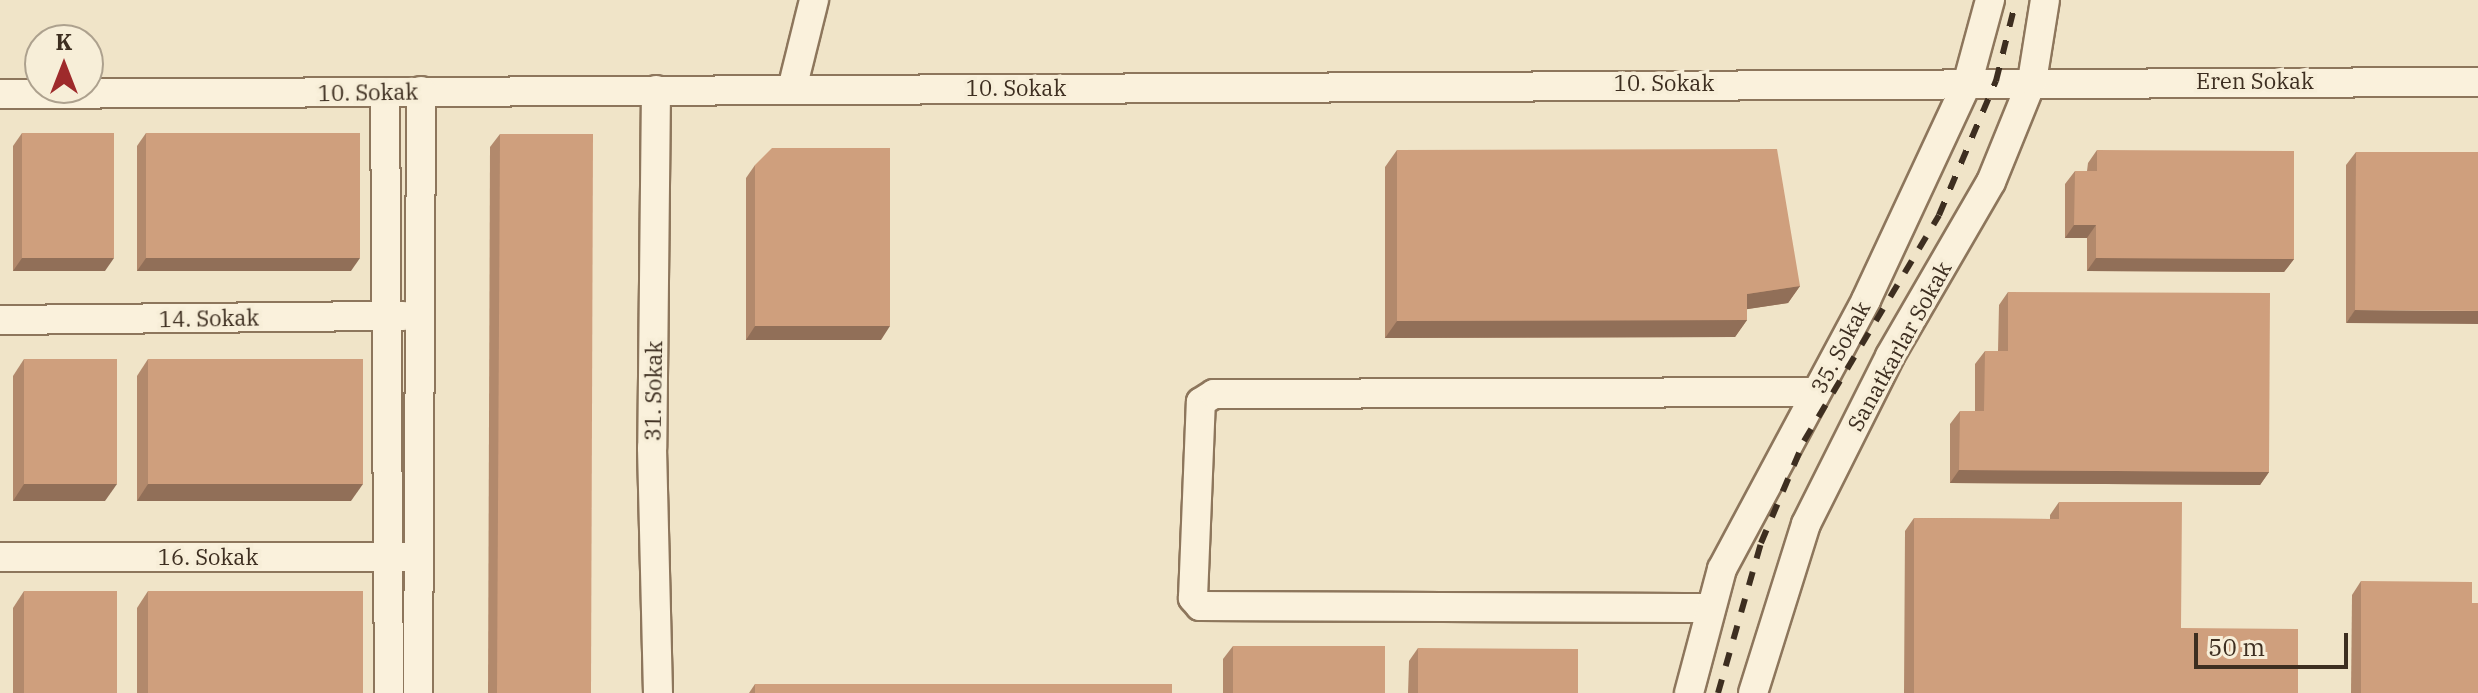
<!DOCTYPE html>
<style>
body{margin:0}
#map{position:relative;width:2478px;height:693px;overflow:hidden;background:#f0e4c8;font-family:"IBM Plex Serif",serif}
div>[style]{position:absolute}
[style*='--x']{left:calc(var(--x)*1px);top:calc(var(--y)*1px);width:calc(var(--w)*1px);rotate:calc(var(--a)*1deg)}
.roads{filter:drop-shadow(2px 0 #8d765c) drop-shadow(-2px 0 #8d765c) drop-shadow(0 2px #8d765c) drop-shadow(0 -2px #8d765c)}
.minor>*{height:28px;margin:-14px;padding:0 14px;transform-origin:14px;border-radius:14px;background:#faf1dc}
.rail>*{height:6px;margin-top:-3px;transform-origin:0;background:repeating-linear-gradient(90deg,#3d2e20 0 14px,transparent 0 28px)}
.wall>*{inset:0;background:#b2896c}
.shaded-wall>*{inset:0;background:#916f58}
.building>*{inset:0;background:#cf9f7d}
span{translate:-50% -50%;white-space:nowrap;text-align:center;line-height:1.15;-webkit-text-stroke:7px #f7eed8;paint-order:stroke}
.street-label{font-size:22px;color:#3d2e20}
.north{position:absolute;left:24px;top:24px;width:80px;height:80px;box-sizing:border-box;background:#f7eed8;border:2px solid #ada18e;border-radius:50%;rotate:0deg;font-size:22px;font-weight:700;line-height:32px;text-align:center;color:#3d2e20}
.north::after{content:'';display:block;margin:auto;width:28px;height:36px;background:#9e2a2b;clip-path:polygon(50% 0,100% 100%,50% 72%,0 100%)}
.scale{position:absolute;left:2194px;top:633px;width:154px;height:36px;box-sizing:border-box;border:4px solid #3d2e20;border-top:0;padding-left:10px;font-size:24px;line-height:28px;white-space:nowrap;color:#3d2e20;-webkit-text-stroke:6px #f7eed8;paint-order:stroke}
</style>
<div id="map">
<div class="roads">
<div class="minor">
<div style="--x:792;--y:89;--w:92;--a:-76.1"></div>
<div style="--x:656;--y:90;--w:358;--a:90.6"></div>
<div style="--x:652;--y:448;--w:245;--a:88.6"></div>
<div style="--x:385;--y:92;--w:601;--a:89.62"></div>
<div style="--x:0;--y:94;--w:2478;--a:-0.28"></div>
<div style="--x:0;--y:320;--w:403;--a:-0.6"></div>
<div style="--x:0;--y:557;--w:407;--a:0"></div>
<div style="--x:1711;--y:608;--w:511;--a:-179.78"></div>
<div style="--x:1200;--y:606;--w:11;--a:-131"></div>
<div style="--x:1193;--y:598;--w:196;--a:-87.7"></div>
<div style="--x:1201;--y:402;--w:15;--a:-32"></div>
<div style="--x:1214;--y:394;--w:602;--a:-0.19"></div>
<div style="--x:418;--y:693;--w:602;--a:-89.71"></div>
<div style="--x:1689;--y:693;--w:128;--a:-75.1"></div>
<div style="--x:1722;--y:569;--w:305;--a:-61.8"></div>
<div style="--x:1866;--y:300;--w:242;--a:-65"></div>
<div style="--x:1968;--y:81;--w:84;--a:-74.8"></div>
<div style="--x:1753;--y:693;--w:177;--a:-72.6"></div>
<div style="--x:1806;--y:524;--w:188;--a:-63.4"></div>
<div style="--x:1890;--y:356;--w:201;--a:-59.9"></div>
<div style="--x:1991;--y:182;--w:109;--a:-67.9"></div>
<div style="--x:2032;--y:81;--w:82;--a:-80.9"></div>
</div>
</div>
<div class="rail">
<div style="--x:1718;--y:693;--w:156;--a:-74"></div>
<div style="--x:1761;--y:543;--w:111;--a:-67.1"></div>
<div style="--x:1804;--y:441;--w:263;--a:-59.1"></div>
<div style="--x:1939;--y:215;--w:146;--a:-67"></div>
<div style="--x:1996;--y:81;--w:83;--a:-76.1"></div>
</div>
<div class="wall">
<div style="clip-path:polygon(22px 133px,105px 271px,13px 271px,13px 146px)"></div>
<div style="clip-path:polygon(146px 133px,351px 271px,137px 271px,137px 146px)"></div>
<div style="clip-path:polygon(500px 134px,591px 693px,488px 693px,490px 147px)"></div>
<div style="clip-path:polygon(1397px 150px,1800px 286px,1788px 303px,1747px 309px,1747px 320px,1735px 337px,1385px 338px,1385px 167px)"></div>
<div style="clip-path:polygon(2097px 150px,2294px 259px,2284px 272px,2087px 271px,2087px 238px,2065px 238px,2065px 184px,2075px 171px,2087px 171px,2088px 163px)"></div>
<div style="clip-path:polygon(2356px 152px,2478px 152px,2346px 323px,2346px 165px)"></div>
<div style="clip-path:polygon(755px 165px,881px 340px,746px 340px,746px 178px)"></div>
<div style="clip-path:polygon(2008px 292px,2269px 472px,2260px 485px,1950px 483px,1950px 424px,1960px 411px,1975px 411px,1975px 364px,1985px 351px,1998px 351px,1999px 305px)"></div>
<div style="clip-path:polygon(24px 359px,105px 501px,13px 501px,13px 376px)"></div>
<div style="clip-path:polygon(148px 359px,351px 501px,137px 501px,137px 376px)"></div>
<div style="clip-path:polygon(2059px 502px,2181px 628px,2298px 693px,1904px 693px,1905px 531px,1914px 518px,2050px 519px,2050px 515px)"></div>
<div style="clip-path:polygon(2361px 581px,2472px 603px,2478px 693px,2351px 693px,2352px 595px)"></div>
<div style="clip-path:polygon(24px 591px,117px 693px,13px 693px,13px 608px)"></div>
<div style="clip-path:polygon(148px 591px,363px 693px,137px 693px,137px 608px)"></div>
<div style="clip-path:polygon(1233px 646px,1385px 693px,1223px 693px,1223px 659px)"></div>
<div style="clip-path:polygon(1418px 648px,1578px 693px,1408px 693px,1409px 661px)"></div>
<div style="clip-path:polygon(755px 684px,1172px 693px,749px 693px)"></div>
</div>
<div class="shaded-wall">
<div style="clip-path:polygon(2074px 225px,2096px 225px,2087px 238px,2065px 238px)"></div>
<div style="clip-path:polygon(22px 258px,114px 258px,105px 271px,13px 271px)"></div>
<div style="clip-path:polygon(146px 258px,360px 258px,351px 271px,137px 271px)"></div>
<div style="clip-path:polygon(2096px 258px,2294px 259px,2284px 272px,2087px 271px)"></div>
<div style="clip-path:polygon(1800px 286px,1788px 303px,1735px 311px,1747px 294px)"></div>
<div style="clip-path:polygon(2355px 310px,2478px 311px,2478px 324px,2346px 323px)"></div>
<div style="clip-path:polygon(1747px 320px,1735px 337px,1385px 338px,1397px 321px)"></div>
<div style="clip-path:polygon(755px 326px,890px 326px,881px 340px,746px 340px)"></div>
<div style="clip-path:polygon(1959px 470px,2269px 472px,2260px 485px,1950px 483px)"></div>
<div style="clip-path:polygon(24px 484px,117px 484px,105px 501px,13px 501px)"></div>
<div style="clip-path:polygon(148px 484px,363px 484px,351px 501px,137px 501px)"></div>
</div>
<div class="building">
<div style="clip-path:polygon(22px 133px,114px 133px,114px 258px,22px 258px)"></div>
<div style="clip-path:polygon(146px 133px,360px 133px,360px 258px,146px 258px)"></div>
<div style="clip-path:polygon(500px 134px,593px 134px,591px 693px,497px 693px)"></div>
<div style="clip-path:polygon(772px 148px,890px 148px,890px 326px,755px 326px,755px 165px)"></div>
<div style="clip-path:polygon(1777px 149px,1800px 286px,1747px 294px,1747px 320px,1397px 321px,1397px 150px)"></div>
<div style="clip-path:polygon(2097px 150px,2294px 151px,2294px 259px,2096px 258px,2096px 225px,2074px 225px,2075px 171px,2097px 171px)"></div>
<div style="clip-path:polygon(2356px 152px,2478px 152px,2478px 311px,2355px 310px)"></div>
<div style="clip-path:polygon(2008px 292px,2270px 293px,2269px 472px,1959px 470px,1960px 411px,1984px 411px,1985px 351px,2008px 351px)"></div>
<div style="clip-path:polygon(24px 359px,117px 359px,117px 484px,24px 484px)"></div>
<div style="clip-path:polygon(148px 359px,363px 359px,363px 484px,148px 484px)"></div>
<div style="clip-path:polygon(2059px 502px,2182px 502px,2181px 628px,2298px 629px,2298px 693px,1914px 693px,1914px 518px,2059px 519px)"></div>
<div style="clip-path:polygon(2361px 581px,2472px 582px,2472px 603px,2478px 603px,2478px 693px,2361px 693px)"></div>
<div style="clip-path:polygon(24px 591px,117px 591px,117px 693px,24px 693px)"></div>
<div style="clip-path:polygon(148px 591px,363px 591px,363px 693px,148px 693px)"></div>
<div style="clip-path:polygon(1233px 646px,1385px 646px,1385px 693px,1233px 693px)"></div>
<div style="clip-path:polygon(1418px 648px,1578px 649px,1578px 693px,1418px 693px)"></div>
<div style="clip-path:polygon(755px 684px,1172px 684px,1172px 693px,755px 693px)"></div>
</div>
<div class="street-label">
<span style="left:2255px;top:81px">Eren Sokak</span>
<span style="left:1664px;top:83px">10. Sokak</span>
<span style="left:1016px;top:88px">10. Sokak</span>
<span style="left:368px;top:92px;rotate:-1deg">10. Sokak</span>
<span style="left:209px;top:318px;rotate:-1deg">14. Sokak</span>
<span style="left:1899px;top:346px;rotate:-61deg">Sanatkarlar Sokak</span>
<span style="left:1840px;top:347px;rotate:-62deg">35. Sokak</span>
<span style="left:653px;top:391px;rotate:-89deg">31. Sokak</span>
<span style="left:208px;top:557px">16. Sokak</span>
</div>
<div class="north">K</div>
<div class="scale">50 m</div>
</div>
